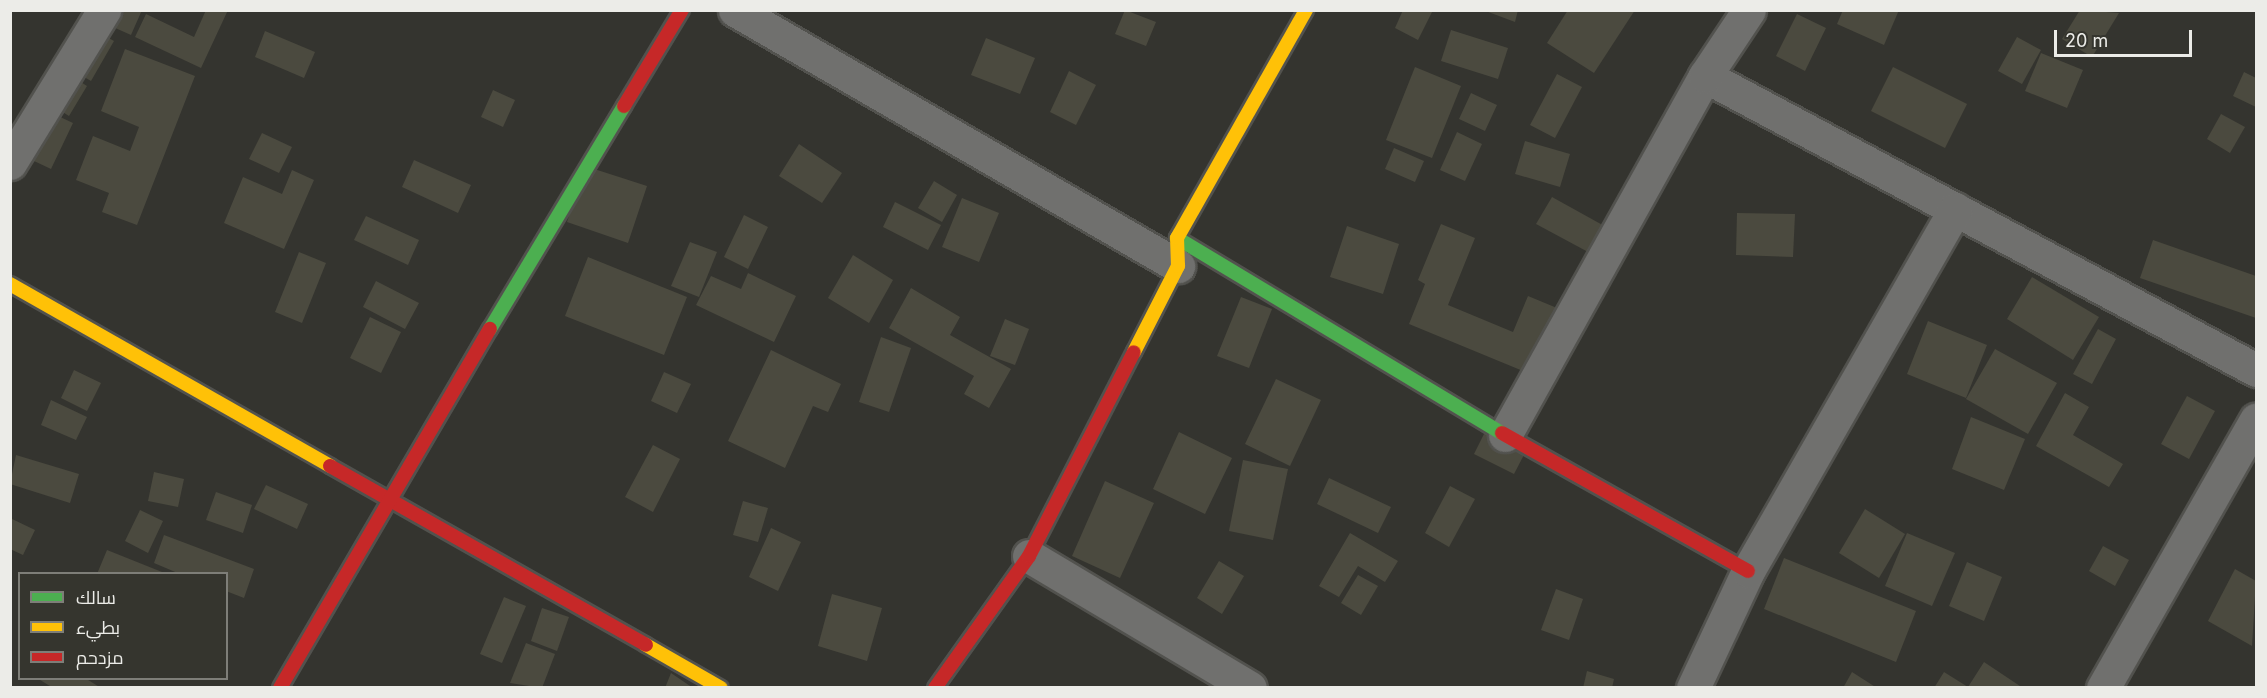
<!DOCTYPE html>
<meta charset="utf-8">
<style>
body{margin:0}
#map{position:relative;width:2267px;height:698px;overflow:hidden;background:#34342f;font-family:Inter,Cairo,sans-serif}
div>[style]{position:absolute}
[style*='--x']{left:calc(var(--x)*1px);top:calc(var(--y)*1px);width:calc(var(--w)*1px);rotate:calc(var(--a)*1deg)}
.building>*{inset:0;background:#4b4a3f}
.roads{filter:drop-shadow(2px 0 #52524e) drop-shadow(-2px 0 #52524e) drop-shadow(0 2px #52524e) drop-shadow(0 -2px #52524e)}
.street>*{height:33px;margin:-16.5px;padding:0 16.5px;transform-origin:16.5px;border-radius:16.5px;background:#70706e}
.fast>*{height:14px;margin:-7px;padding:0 7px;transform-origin:7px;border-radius:7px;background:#4caf50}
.slow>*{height:14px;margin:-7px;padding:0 7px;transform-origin:7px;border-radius:7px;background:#ffc107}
.jam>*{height:14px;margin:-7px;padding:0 7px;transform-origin:7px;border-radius:7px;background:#c62828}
span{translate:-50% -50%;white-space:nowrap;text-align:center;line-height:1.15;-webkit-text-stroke:6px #35352e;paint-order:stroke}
.frame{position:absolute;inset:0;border:12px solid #ecece8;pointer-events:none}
.legend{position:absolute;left:18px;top:572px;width:210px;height:108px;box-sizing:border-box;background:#35352e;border:2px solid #7e7e78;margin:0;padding:8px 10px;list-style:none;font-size:18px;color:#ecece8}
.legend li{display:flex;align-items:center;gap:12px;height:30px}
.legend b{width:30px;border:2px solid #7e7e78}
.scale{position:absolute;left:2054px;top:30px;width:138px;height:27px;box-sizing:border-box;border:3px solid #ecece8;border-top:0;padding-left:8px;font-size:18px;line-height:21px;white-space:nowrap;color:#ecece8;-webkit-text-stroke:4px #35352e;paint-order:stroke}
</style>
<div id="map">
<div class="building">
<div style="clip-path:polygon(88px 10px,142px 10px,131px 35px,86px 15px)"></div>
<div style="clip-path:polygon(206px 10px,228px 10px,201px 68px,135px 37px,146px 14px,194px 37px)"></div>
<div style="clip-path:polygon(1125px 10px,1156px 22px,1146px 46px,1115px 34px)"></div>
<div style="clip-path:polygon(1403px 10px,1433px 10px,1418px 40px,1395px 28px)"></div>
<div style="clip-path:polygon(1483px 10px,1518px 10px,1515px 22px)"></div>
<div style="clip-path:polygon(1568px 10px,1635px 10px,1594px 73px,1547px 43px)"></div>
<div style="clip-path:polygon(1843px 10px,1899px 10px,1884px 45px,1837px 24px)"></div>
<div style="clip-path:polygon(2080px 10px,2119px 13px,2092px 57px,2062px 39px)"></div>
<div style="clip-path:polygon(1797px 14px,1826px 28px,1805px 71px,1776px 56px)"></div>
<div style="clip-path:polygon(77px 20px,114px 41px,91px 81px,53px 59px)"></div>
<div style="clip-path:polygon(1451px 30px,1508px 48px,1498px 79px,1441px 61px)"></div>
<div style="clip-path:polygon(265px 31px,315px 52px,304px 78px,255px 57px)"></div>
<div style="clip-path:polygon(2017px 37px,2041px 50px,2022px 84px,1998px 71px)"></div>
<div style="clip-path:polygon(986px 38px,1035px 58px,1020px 94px,971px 75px)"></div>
<div style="clip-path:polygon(125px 49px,195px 76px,137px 225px,102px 212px,109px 193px,76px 180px,93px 136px,130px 151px,139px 127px,101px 111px)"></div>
<div style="clip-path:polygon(2041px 53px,2083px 70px,2067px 108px,2025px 91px)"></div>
<div style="clip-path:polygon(51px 63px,87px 86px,69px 116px,32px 93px)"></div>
<div style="clip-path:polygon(1415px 67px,1461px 86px,1432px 158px,1386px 140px)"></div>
<div style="clip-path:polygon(1893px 67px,1967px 104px,1945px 148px,1871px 111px)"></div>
<div style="clip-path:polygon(1069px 71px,1096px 85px,1076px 125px,1050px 112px)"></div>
<div style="clip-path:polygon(2244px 72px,2256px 78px,2256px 107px,2233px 96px)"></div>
<div style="clip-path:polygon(1557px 74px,1582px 87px,1555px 138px,1530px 125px)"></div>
<div style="clip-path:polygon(493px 90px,515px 100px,503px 127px,481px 117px)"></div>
<div style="clip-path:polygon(1471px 93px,1497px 105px,1485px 131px,1459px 119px)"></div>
<div style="clip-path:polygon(39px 107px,73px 123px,51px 169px,17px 153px)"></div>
<div style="clip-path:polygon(2221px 114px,2245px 127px,2230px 153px,2207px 139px)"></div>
<div style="clip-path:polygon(1457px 132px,1482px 144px,1465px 181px,1440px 170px)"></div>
<div style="clip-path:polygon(262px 133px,292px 147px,279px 173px,249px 159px)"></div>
<div style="clip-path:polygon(1525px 141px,1570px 154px,1560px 187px,1515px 174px)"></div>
<div style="clip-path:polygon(799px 144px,842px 173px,822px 203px,779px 176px)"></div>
<div style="clip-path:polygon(1394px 148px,1424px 161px,1415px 182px,1385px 169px)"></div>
<div style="clip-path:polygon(414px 160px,471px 185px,458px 213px,402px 187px)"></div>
<div style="clip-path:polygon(585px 166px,647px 186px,628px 243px,567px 222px)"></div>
<div style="clip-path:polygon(292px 170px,314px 180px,284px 249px,224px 223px,243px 177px,282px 194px)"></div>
<div style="clip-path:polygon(934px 181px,957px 195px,942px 222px,918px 208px)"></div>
<div style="clip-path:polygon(1552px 197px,1617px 233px,1603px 260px,1536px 224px)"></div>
<div style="clip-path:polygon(962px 198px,999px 213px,979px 262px,942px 247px)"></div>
<div style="clip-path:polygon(895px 202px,941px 225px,928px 250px,883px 227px)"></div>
<div style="clip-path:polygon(1737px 213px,1795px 214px,1793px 257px,1736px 255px)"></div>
<div style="clip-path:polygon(744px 215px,768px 227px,748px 269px,724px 257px)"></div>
<div style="clip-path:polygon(366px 216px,419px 240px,408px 265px,354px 240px)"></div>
<div style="clip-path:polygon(1441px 224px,1475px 238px,1448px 305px,1513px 332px,1528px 296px,1557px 308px,1530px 374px,1409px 324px,1425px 284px,1418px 280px)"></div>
<div style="clip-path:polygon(1347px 226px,1399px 244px,1383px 294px,1330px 277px)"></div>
<div style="clip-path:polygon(2153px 240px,2256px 276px,2256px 318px,2140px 278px)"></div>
<div style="clip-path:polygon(690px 242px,717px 252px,699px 297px,671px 286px)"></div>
<div style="clip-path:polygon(299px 252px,326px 263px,302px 323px,275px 312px)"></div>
<div style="clip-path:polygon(853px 255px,893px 280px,869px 323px,828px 298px)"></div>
<div style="clip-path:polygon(588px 257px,687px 297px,664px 355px,565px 316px)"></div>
<div style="clip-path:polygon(748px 273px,796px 296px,774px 342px,696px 305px,711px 276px,741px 289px)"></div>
<div style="clip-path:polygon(2032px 277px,2099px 317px,2073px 360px,2007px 319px)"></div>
<div style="clip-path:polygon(376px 281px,419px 303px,405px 329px,363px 307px)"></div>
<div style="clip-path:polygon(911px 288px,960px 317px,950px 335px,1011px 369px,989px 408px,964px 394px,974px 376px,889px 328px)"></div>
<div style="clip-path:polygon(1241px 297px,1272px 309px,1249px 368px,1217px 356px)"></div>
<div style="clip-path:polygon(370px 317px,401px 332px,381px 373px,350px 358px)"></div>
<div style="clip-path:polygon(1005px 319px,1029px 329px,1015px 365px,990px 356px)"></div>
<div style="clip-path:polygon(1928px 321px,1987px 345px,1966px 398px,1907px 374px)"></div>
<div style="clip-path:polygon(2098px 329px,2116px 339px,2092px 384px,2073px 374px)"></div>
<div style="clip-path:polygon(881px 337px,911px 348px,889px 412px,859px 402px)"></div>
<div style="clip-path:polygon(1995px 349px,2057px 383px,2028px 434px,1966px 399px)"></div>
<div style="clip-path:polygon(771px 350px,841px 384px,828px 412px,813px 406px,785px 468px,728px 441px)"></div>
<div style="clip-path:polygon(74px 370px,101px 383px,87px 411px,61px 398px)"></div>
<div style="clip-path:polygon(664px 372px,691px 384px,677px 413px,651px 401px)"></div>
<div style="clip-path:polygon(1276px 379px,1321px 400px,1290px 466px,1245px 444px)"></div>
<div style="clip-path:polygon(2065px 393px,2089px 407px,2073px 435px,2123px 464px,2109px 487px,2036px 446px)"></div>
<div style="clip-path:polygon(2187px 396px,2215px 411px,2189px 459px,2161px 444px)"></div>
<div style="clip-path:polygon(51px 400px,87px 417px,76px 440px,41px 425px)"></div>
<div style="clip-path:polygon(1971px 417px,2025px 439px,2004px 490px,1952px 469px)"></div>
<div style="clip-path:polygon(1486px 430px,1526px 451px,1514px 474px,1474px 454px)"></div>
<div style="clip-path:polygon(1179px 432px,1232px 458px,1205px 514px,1153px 489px)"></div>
<div style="clip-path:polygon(653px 445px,680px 459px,653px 512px,625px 497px)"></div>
<div style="clip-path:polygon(16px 455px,79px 474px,70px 503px,10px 484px)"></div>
<div style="clip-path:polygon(1243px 460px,1288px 469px,1273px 540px,1229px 531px)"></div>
<div style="clip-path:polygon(154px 472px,184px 479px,178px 507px,148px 501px)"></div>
<div style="clip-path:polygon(1329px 478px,1391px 507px,1378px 533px,1317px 504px)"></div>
<div style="clip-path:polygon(1105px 481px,1154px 503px,1120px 578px,1072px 556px)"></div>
<div style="clip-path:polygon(266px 485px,308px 504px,297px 529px,254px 509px)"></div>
<div style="clip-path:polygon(1450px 486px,1475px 499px,1449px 547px,1425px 533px)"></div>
<div style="clip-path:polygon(216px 492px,252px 505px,243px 533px,206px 520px)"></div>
<div style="clip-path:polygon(743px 501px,768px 508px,758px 542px,733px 535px)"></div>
<div style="clip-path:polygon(1865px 509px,1905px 534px,1879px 578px,1839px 553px)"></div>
<div style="clip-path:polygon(140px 510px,163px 521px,148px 553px,125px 541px)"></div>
<div style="clip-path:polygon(10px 518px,35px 530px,23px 555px,10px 549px)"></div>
<div style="clip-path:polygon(771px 528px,801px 542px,778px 591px,749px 577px)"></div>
<div style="clip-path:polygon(1350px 533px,1398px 561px,1385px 582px,1358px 566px,1339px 597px,1319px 586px)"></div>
<div style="clip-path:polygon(1907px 533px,1955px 553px,1932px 606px,1885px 586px)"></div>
<div style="clip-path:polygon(164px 535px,254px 569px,244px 598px,226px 591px,226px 574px,180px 574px,154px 563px)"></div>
<div style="clip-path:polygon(2103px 546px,2129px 560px,2115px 586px,2089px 571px)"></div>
<div style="clip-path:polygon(107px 550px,162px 572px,161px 574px,97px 574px)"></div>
<div style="clip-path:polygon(1784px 558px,1916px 611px,1896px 662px,1764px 609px)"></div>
<div style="clip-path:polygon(1219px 561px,1244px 576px,1222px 614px,1197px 598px)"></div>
<div style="clip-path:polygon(1967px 562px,2002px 577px,1984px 621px,1949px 606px)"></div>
<div style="clip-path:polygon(2235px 569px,2256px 581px,2252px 646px,2208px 621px)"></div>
<div style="clip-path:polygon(1358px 575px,1378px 586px,1361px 615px,1341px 603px)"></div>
<div style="clip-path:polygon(1556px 589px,1583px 599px,1569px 640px,1541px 630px)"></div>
<div style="clip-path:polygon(832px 594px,882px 608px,867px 661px,818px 646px)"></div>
<div style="clip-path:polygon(504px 597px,526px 606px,502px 663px,480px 654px)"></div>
<div style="clip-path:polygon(542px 608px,569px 617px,557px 651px,531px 641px)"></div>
<div style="clip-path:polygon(526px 643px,555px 654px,542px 688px,510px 683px)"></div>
<div style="clip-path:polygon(1984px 662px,2023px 688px,1934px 688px,1944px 672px,1968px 687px)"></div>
<div style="clip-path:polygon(1587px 671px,1614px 679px,1612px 688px,1583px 688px)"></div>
<div style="clip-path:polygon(1852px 672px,1877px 688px,1843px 688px)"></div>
<div style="clip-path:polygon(671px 673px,693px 688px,665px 688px)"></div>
<div style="clip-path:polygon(37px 678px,85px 678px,101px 688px,53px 688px)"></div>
</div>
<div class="roads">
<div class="street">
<div style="--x:735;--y:10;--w:512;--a:30.02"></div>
<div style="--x:1705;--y:76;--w:625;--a:28.08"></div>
<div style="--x:10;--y:163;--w:180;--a:-58.4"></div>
<div style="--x:1505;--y:435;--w:411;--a:-60.9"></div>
<div style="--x:1705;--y:76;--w:79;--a:-56.3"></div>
<div style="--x:1029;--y:556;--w:257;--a:30.8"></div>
<div style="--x:1693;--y:688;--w:129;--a:-64.8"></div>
<div style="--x:1748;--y:571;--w:417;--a:-60.2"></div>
<div style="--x:2103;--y:688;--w:309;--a:-60.3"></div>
</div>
<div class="fast">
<div style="--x:1177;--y:238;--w:379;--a:31"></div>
<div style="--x:490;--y:329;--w:260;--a:-59"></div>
</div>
<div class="slow">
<div style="--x:10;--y:284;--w:368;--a:29.6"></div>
<div style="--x:1134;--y:352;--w:97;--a:-62.9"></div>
<div style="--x:1178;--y:266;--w:28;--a:-92"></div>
<div style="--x:1177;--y:238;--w:262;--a:-60.5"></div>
<div style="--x:646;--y:645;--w:86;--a:29.8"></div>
</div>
<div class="jam">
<div style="--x:624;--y:106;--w:112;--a:-58.9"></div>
<div style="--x:1502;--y:433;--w:282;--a:29.3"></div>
<div style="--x:330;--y:466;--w:363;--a:29.5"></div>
<div style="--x:280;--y:688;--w:416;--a:-59.7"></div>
<div style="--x:935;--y:688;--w:162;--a:-54.5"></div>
<div style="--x:1029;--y:556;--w:229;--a:-62.8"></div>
</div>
</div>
<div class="frame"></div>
<ul class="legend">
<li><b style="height:8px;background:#4caf50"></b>سالك</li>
<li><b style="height:8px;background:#ffc107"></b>بطيء</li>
<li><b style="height:8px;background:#c62828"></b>مزدحم</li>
</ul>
<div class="scale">20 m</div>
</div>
